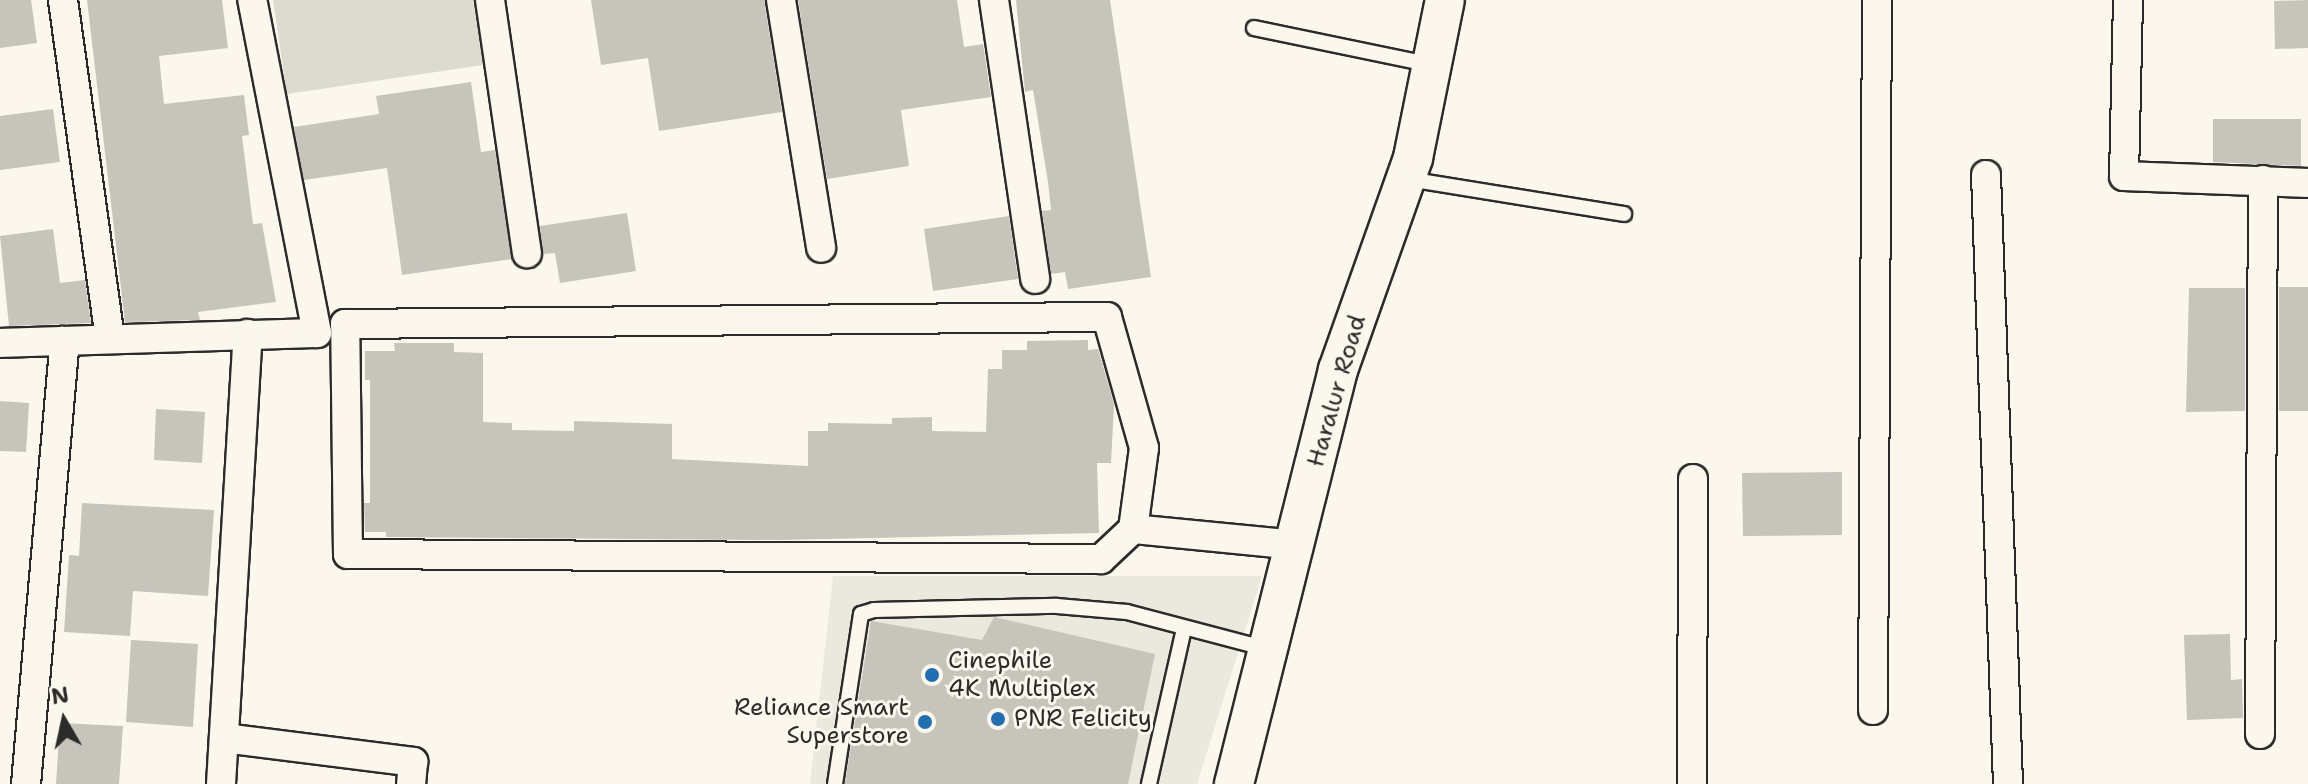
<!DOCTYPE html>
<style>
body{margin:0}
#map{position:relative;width:2308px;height:784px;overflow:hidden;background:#fbf7ec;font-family:"Shantell Sans",sans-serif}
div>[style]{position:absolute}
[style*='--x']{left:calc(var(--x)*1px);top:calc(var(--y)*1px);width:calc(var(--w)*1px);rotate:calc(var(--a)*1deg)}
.built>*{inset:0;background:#ebe8de}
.green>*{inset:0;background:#dddad0}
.building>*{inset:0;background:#c7c4bc}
.roads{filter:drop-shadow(2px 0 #2b2b2b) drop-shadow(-2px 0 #2b2b2b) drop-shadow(0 2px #2b2b2b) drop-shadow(0 -2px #2b2b2b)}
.lane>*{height:14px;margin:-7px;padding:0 7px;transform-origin:7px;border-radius:7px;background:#fbf7ec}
.street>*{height:28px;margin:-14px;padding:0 14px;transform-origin:14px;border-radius:14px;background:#fbf7ec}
.secondary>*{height:38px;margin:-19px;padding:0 19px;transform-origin:19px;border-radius:19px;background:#fbf7ec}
.dots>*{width:22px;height:22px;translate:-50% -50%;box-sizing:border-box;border:4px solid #fbf7ec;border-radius:50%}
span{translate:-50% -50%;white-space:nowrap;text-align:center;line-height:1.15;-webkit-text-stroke:6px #fbf7ec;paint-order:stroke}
.street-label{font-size:24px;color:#2b2b2b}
.poi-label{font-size:24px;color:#2b2b2b}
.left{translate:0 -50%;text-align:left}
.right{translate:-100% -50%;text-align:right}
.north{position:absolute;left:24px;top:680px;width:80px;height:80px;-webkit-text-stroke:6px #fbf7ec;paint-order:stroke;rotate:351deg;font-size:22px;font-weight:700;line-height:32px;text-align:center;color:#2b2b2b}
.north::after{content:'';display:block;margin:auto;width:28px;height:36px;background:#2b2b2b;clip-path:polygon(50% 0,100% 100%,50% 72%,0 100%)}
</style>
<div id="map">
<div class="built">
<div style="clip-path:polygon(833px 576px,1262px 576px,1197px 784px,810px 784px)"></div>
</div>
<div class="green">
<div style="clip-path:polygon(273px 0,473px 0,483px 65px,287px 94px)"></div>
</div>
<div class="building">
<div style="clip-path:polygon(0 0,31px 0,37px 43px,0 48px)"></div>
<div style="clip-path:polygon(87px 0,222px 0,228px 48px,159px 56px,164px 104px,244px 95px,249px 135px,242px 136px,253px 224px,262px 223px,276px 302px,198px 312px,200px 320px,125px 322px)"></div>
<div style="clip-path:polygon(591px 0,764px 0,782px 112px,659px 131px,648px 58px,601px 65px)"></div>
<div style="clip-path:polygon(798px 0,957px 0,964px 47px,983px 44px,991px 97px,901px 110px,909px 166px,827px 179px)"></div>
<div style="clip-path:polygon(1016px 0,1110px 0,1151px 277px,1068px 289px,1065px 272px,1051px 274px,1042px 211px,1051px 210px,1048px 182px,1033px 90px,1025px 92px)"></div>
<div style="clip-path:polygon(2308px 0,2308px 48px,2275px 49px,2274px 1px)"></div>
<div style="clip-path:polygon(471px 82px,481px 152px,495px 150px,512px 259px,402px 275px,387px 168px,304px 180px,294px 127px,379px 114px,376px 96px)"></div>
<div style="clip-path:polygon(53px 109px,60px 162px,0 170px,0 116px)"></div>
<div style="clip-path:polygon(2213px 119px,2301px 119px,2301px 166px,2213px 162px)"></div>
<div style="clip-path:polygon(627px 213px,636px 271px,560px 283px,555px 253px,543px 254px,540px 226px)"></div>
<div style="clip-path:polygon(1009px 216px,1018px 279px,933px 291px,924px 229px)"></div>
<div style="clip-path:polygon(53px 229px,60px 283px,85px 280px,91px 323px,9px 326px,0 236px)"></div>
<div style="clip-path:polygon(2279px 287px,2308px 287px,2308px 411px,2279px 411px)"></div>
<div style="clip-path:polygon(2189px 288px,2245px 288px,2245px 411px,2186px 412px)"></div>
<div style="clip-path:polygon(1088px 340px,1088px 350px,1098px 349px,1114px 404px,1111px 463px,1097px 463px,1099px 533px,780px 540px,386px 537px,386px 532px,365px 532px,364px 503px,370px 503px,370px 380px,365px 380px,365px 351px,395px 351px,394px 343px,454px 343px,454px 352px,483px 353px,483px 422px,512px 423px,512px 430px,574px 431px,574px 421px,672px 424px,672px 459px,808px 466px,808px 431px,828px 431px,828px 423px,892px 424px,892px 418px,932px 417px,932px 431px,986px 432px,988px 369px,1002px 369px,1002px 350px,1027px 350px,1027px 341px)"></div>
<div style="clip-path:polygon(0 401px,29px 403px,26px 452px,0 451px)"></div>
<div style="clip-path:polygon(156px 409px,205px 412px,202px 463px,154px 460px)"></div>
<div style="clip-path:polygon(1842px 472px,1842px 535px,1743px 536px,1742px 473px)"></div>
<div style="clip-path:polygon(82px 503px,214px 510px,208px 596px,133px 591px,130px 636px,64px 632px,69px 555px,79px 556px)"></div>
<div style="clip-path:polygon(994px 617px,1155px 654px,1128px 784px,845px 784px,871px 621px,982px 640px)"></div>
<div style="clip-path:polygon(2230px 634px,2231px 680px,2242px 679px,2243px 718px,2187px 720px,2184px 635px)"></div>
<div style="clip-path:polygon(131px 640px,198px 644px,193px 727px,126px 722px)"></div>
<div style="clip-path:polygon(60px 723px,123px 726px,119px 784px,56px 784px)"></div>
</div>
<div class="roads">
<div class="lane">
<div style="--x:1254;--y:28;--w:182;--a:11.7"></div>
<div style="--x:1408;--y:179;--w:219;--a:9.2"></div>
<div style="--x:835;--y:784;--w:172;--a:-81.3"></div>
<div style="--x:861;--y:614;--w:14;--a:-17"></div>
<div style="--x:874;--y:610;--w:183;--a:-1.3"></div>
<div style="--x:1057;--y:606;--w:70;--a:4.9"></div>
<div style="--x:1127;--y:612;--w:145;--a:14.8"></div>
<div style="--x:1149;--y:784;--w:159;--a:-77.3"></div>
</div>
<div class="street">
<div style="--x:63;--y:0;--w:342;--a:82.1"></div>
<div style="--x:490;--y:0;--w:256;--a:81.7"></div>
<div style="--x:781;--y:0;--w:251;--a:80.8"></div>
<div style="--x:994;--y:0;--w:282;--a:81.6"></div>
<div style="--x:2128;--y:0;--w:176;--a:91.3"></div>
<div style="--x:2124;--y:176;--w:184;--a:2.2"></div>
<div style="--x:1986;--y:175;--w:609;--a:87.93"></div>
<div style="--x:0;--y:343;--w:317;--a:-1.8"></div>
<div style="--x:317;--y:333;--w:339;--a:-101"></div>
<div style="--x:1133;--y:529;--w:44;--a:136.8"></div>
<div style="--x:1101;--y:559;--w:753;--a:-179.62"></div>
<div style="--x:348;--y:554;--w:230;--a:-90.7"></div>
<div style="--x:345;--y:324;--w:762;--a:-0.53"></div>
<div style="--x:1107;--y:317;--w:136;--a:74.2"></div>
<div style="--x:1144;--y:448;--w:82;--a:97.7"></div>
<div style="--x:1133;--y:529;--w:163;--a:5.6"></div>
<div style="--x:1873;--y:710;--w:710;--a:-89.68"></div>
<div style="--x:2260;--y:734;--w:554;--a:-89.69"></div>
<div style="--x:224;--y:738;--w:191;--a:7.2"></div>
<div style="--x:413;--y:762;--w:22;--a:95"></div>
<div style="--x:26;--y:784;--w:445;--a:-85"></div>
<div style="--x:221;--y:784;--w:451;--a:-86.6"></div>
<div style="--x:1692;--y:784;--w:305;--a:-89.8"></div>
</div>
<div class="secondary">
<div style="--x:1234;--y:784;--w:427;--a:-75.9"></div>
<div style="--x:1338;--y:370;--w:225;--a:-70.5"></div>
<div style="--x:1413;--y:158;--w:161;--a:-78.6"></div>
</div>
</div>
<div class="dots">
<div style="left:932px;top:675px;background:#1f6fb2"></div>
<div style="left:998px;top:719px;background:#1f6fb2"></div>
<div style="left:925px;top:722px;background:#1f6fb2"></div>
</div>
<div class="street-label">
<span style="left:1337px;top:391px;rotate:-74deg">Haralur Road</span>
</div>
<div class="poi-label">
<span class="left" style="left:948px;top:675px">Cinephile<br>4K Multiplex</span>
<span class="right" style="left:909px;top:722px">Reliance Smart<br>Superstore</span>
<span class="left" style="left:1014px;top:719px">PNR Felicity</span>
</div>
<div class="north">N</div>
</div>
